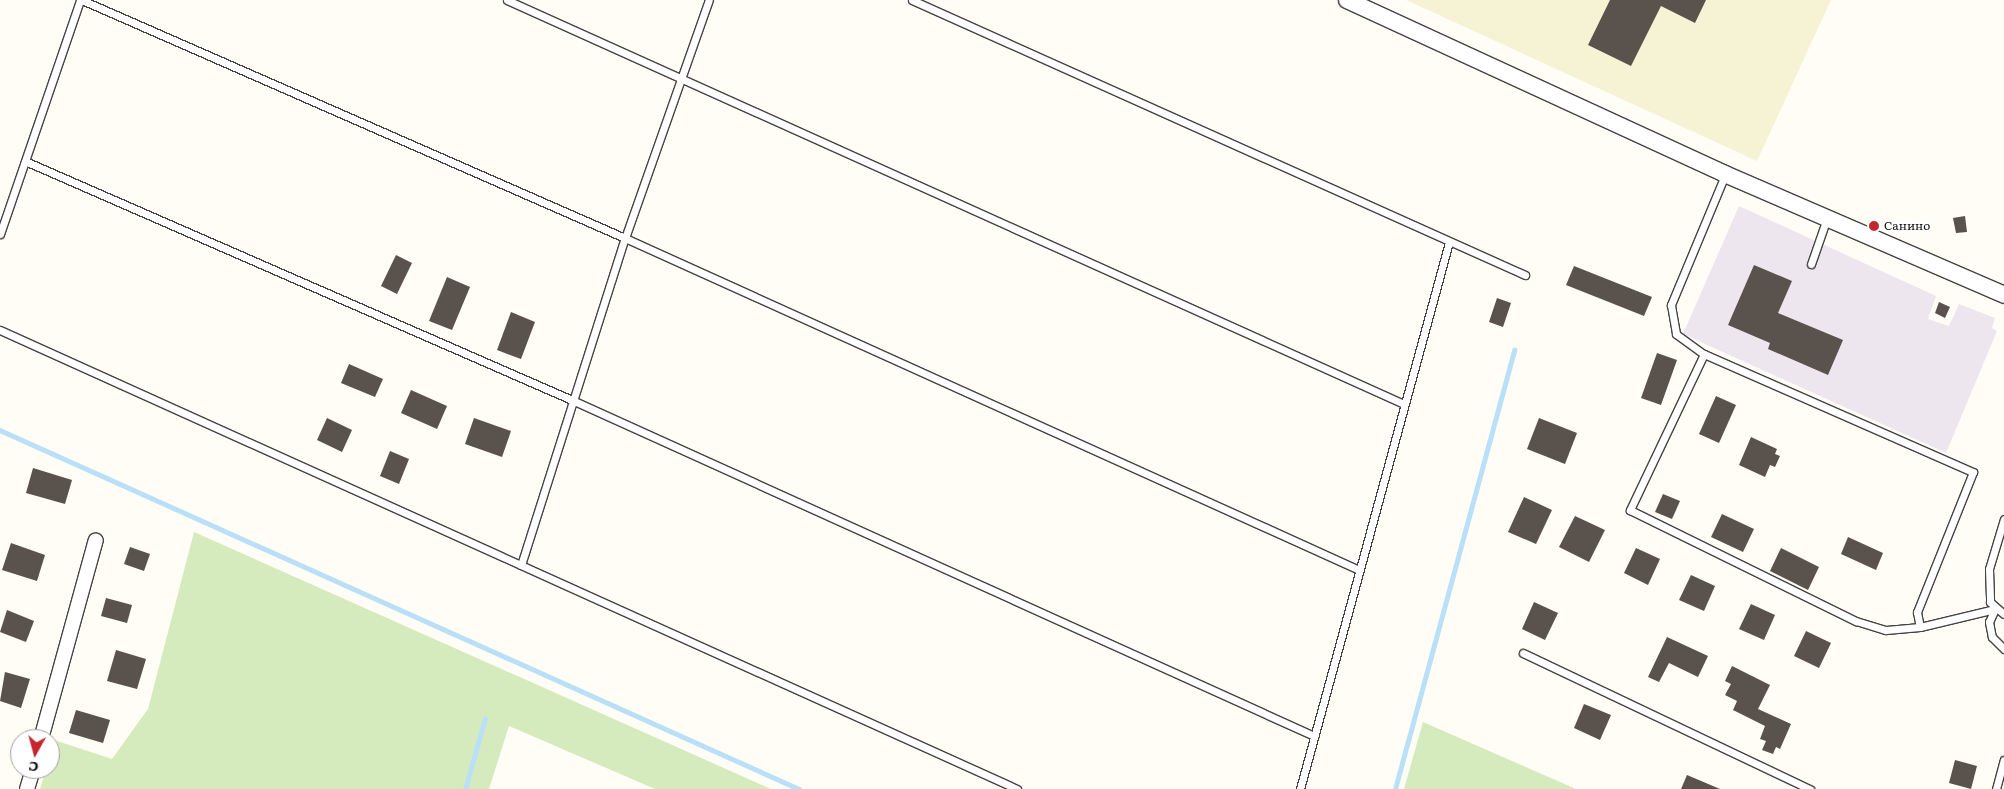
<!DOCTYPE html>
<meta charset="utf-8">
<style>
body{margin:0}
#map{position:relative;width:2004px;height:789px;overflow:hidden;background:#fffdf5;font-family:Literata,serif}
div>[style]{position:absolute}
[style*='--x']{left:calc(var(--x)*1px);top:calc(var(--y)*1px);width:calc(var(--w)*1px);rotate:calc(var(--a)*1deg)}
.industrial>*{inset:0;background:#eee6ef}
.farmland>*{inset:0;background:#f6f3d4}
.green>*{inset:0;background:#d5ebbd}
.stream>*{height:4.5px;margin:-2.25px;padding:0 2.25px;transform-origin:2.25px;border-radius:2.25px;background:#b9e0f7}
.building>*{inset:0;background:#5a524d}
.roads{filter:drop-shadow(1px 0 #444) drop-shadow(-1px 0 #444) drop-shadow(0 1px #444) drop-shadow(0 -1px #444)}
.service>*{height:7px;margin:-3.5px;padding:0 3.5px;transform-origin:3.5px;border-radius:3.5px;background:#fff}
.minor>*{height:14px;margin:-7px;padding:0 7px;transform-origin:7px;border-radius:7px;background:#fff}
.tertiary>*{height:16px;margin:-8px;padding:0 8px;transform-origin:8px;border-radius:8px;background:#fff}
.dots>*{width:14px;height:14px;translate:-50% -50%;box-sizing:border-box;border:2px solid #fff;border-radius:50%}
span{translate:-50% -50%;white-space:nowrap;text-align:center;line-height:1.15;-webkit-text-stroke:5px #fff;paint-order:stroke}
.poi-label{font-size:12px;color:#111}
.left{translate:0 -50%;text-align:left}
.north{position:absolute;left:10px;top:729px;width:50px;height:50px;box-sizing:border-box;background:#fff;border:1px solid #a0a0a0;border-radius:50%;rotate:187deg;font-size:14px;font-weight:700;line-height:20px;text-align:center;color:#111}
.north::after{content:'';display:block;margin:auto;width:18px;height:22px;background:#c4262e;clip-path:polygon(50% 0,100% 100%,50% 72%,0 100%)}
</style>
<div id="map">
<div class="industrial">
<div style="clip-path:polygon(1739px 206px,1936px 296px,1928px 319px,1949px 326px,1959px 304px,1995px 318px,1992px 328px,1997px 331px,1946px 453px,1683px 334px)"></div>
</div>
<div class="farmland">
<div style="clip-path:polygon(1406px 0,1831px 0,1757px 161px)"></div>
</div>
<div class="green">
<div style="clip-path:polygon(194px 532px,771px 789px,655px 789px,509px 726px,489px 789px,40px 789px,46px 769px,50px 769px,54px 740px,112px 759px,148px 709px)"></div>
<div style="clip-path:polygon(1423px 722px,1576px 789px,1404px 789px)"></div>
</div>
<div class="stream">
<div style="--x:0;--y:430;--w:876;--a:24.19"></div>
<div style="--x:465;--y:789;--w:73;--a:-74.1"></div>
<div style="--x:1395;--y:789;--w:455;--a:-74.8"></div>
</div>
<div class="building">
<div style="clip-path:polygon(1610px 0,1706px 0,1695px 23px,1661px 6px,1631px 66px,1588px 45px)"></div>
<div style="clip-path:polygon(1965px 216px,1967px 232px,1956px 233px,1953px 218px)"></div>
<div style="clip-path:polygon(396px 255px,412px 263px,397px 294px,381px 286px)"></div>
<div style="clip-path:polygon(1754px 265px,1792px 281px,1778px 313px,1843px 340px,1828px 375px,1768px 349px,1770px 343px,1728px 325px)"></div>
<div style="clip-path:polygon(1574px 266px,1652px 297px,1644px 316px,1566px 285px)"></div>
<div style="clip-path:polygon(447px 277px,470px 287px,452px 330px,429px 321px)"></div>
<div style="clip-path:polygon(1497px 298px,1511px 303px,1503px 327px,1489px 322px)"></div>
<div style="clip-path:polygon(1939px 302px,1950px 307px,1945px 318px,1935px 313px)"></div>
<div style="clip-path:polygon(511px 312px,535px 322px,521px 359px,497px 350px)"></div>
<div style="clip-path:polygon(1657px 353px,1677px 360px,1661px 405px,1641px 398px)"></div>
<div style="clip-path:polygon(349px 364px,383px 379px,375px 397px,341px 383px)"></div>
<div style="clip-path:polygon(411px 390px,447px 406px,437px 429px,401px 413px)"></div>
<div style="clip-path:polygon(1716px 396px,1736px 405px,1719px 443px,1699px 434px)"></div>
<div style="clip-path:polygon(327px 418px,352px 430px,342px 452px,317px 440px)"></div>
<div style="clip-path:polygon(474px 418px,511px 431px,502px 457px,465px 444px)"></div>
<div style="clip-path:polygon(1539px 418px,1577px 433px,1565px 464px,1527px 449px)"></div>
<div style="clip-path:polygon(1751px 437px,1777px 449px,1775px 454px,1780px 456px,1775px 467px,1770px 465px,1765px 477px,1739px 465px)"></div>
<div style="clip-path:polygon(390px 451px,409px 459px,399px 484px,380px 476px)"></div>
<div style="clip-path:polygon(33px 468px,72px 480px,65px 504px,26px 493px)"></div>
<div style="clip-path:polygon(1663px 494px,1680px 501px,1672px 519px,1655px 512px)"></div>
<div style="clip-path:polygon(1524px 497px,1552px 510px,1536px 544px,1508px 532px)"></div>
<div style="clip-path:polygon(1722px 514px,1754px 529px,1743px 552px,1711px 537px)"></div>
<div style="clip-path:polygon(1575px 516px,1605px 530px,1589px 562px,1559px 547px)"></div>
<div style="clip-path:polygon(1848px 537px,1883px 553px,1876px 570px,1841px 554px)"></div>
<div style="clip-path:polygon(11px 543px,45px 555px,37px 581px,2px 570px)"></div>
<div style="clip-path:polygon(130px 547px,150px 554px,144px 571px,124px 564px)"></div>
<div style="clip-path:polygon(1636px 548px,1660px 559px,1648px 585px,1624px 573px)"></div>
<div style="clip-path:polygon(1781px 548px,1819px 567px,1808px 590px,1770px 571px)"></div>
<div style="clip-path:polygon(1691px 575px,1715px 586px,1704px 611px,1679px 600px)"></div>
<div style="clip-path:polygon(106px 598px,132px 605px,127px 623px,101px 616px)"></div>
<div style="clip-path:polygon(1534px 602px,1558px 613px,1545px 640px,1522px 629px)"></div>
<div style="clip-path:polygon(1751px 604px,1775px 615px,1764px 640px,1739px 629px)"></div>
<div style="clip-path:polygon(7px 610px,34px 621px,26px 642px,0 632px)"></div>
<div style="clip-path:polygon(1806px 631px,1831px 643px,1819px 668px,1794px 656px)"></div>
<div style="clip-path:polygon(1667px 637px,1708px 656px,1698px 677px,1669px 663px,1659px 682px,1648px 677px)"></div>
<div style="clip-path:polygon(116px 650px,146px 659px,137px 689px,107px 681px)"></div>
<div style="clip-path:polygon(1732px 666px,1770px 685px,1758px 709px,1791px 724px,1780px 749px,1776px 747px,1773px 754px,1762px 750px,1766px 741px,1760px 739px,1765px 726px,1733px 710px,1737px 701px,1725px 695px,1731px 684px,1725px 681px)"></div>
<div style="clip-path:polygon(5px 672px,30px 679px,21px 708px,0 701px)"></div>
<div style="clip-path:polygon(1584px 704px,1611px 715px,1600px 740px,1574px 728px)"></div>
<div style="clip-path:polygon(76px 710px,110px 720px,103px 743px,69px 733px)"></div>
<div style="clip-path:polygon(1955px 760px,1977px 766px,1971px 789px,1949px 783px)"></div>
<div style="clip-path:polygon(1687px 775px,1720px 789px,1681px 789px)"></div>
</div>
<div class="roads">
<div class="service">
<div style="--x:82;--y:0;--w:593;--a:23.67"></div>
<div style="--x:625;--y:238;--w:803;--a:24.33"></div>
<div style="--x:507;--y:0;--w:984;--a:24.25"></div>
<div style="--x:912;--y:0;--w:672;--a:24.16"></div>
<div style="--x:25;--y:161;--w:597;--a:23.6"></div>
<div style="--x:572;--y:400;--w:815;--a:24.36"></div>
<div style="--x:1725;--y:175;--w:141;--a:112.6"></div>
<div style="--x:1671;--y:305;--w:29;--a:80"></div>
<div style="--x:1676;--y:334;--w:34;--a:36"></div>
<div style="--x:1704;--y:354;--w:294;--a:23.7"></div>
<div style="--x:1973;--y:472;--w:151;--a:111.8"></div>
<div style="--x:1917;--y:612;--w:15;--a:79"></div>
<div style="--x:0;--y:234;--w:247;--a:-71.1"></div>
<div style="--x:1811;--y:264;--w:49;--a:-70.8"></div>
<div style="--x:0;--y:330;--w:1116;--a:24.29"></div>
<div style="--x:1704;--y:354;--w:173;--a:115.4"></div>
<div style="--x:1630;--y:510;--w:252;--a:26.2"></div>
<div style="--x:1856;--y:621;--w:31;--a:17"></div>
<div style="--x:1886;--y:630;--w:34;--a:-5"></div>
<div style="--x:1920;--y:627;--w:77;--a:-13.5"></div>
<div style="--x:2004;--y:519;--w:52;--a:106.7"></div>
<div style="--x:1989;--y:569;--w:33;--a:88"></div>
<div style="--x:1990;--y:602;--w:18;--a:41"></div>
<div style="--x:521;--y:565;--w:343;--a:-72.4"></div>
<div style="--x:625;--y:238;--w:252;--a:-70.6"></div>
<div style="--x:1995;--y:609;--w:14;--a:115"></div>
<div style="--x:1989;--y:622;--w:15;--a:79"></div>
<div style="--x:1992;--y:637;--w:17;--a:45"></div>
<div style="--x:1523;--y:653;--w:318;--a:25.4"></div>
<div style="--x:1300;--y:789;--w:567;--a:-74.76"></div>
<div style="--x:1996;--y:789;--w:30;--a:-75"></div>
</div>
<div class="minor">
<div style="--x:41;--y:739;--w:206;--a:-74.6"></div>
<div style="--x:27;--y:789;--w:21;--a:-73"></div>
</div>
<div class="tertiary">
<div style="--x:1347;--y:0;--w:416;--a:24.7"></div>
<div style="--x:1725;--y:174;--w:304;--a:23.4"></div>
</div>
</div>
<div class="dots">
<div style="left:1874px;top:226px;background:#c4262e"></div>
</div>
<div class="poi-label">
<span class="left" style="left:1884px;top:226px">Санино</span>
</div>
<div class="north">С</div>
</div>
